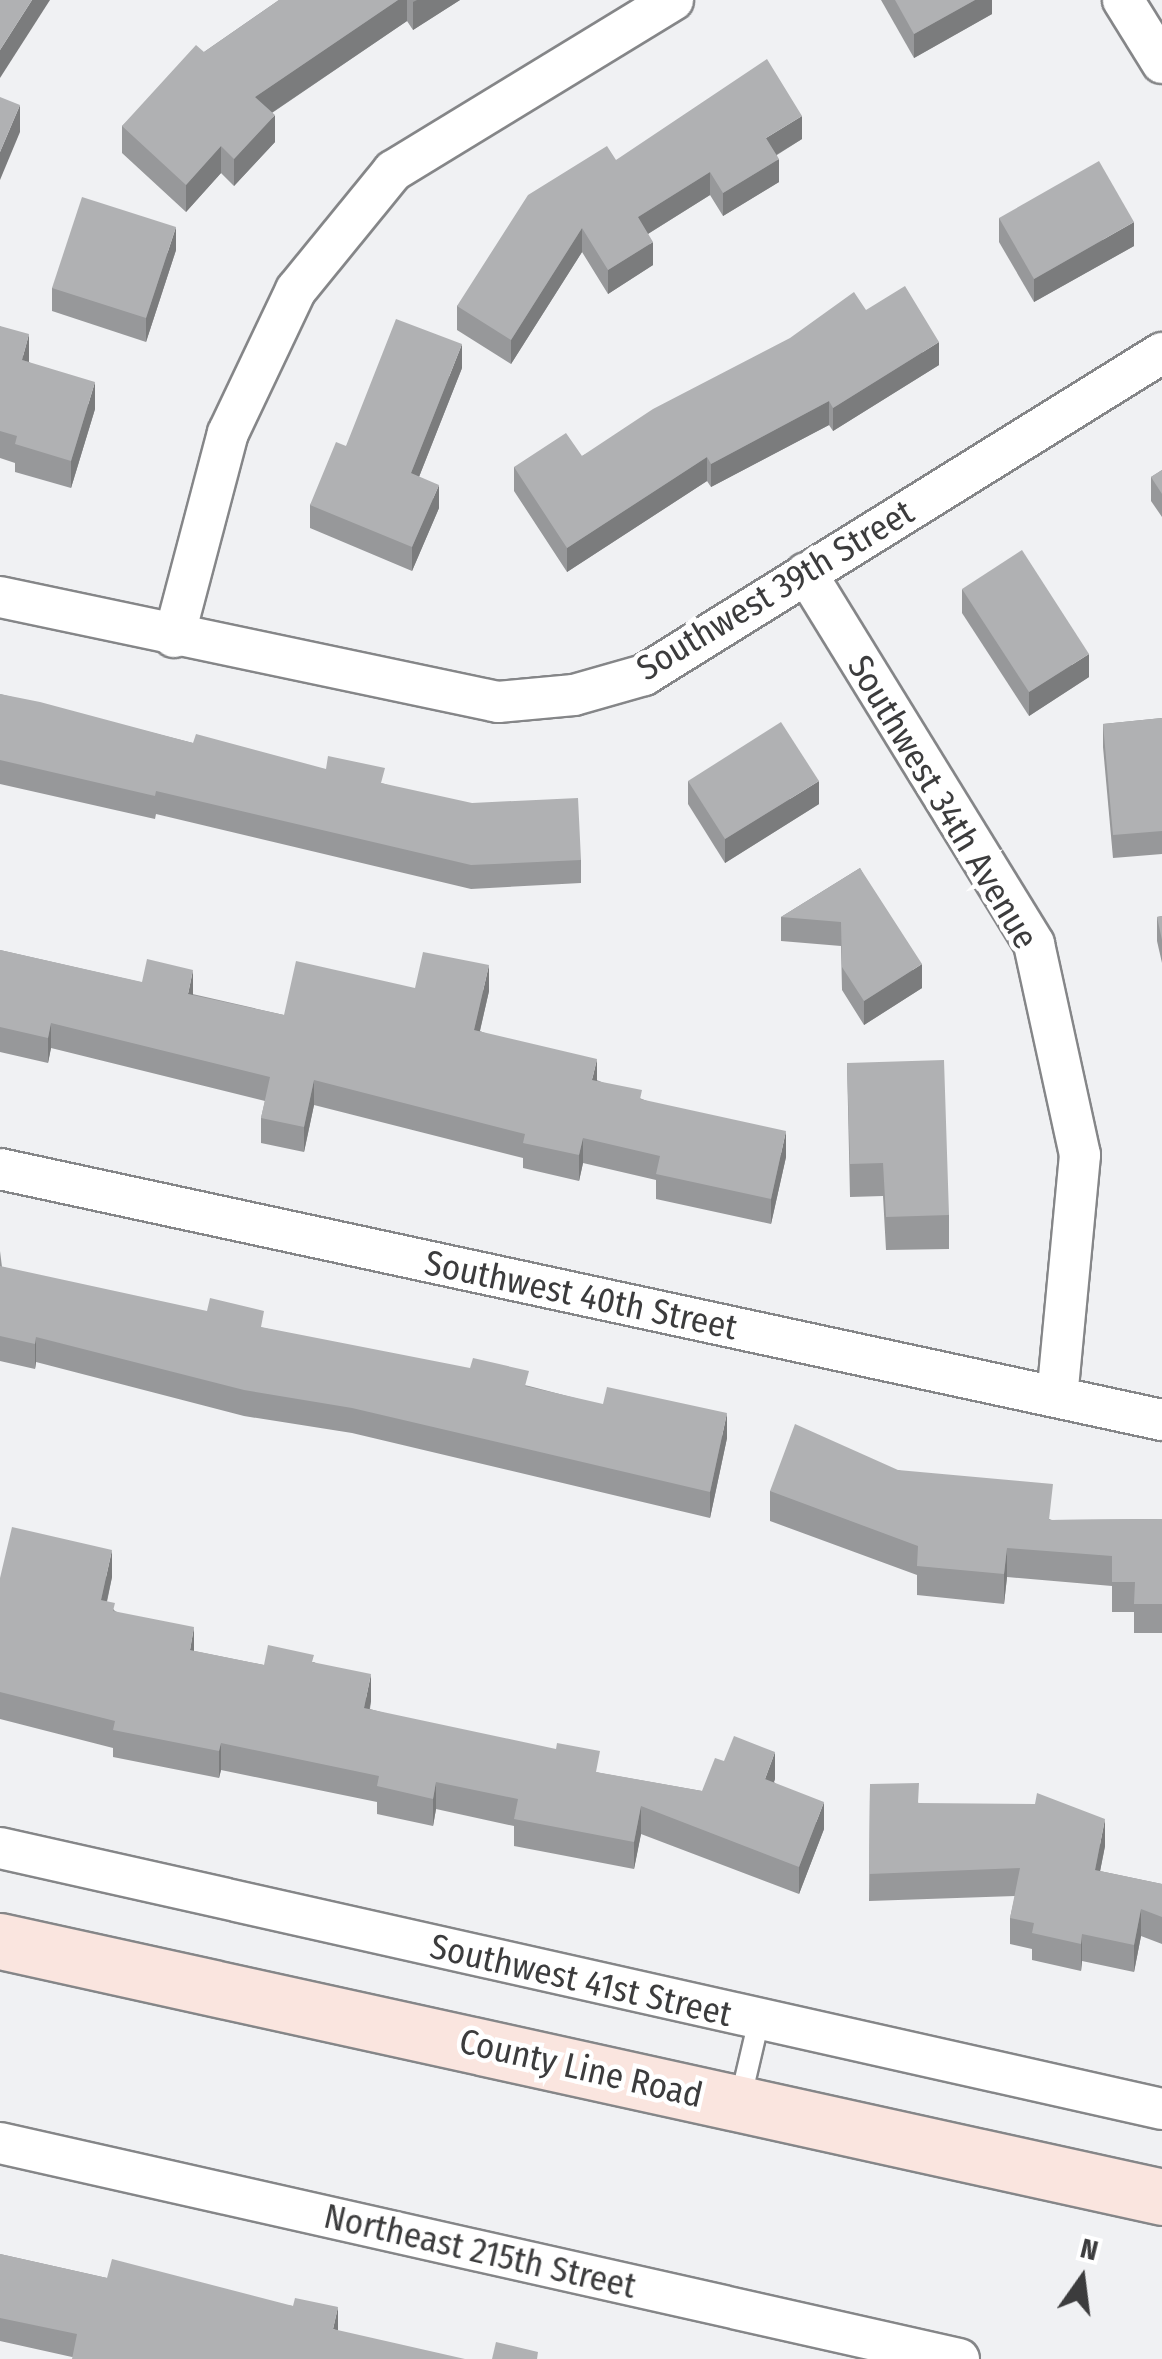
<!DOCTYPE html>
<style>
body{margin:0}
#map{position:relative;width:1162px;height:2359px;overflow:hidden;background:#f0f1f3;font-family:"Fira Sans Condensed",sans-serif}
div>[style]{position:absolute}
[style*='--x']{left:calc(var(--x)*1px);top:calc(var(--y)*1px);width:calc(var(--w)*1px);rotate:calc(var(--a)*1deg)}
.roads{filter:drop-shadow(2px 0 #858688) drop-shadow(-2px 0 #858688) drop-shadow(0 2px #858688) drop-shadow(0 -2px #858688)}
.lane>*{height:20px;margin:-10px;padding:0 10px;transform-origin:10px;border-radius:10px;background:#fff}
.street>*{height:40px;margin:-20px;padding:0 20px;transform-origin:20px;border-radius:20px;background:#fff}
.secondary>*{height:55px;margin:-27.5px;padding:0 27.5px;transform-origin:27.5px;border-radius:27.5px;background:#fae5df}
.wall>*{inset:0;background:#97989a}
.shaded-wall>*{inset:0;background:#7b7c7d}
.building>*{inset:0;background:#b0b1b3}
span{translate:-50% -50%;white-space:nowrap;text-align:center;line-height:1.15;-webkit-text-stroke:9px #fff;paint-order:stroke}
.street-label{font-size:35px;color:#3c3c3d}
.north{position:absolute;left:1032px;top:2229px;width:100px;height:100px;-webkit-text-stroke:8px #fff;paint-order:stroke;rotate:14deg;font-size:28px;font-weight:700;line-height:40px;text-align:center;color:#3c3c3d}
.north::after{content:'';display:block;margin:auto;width:35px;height:45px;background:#3c3c3d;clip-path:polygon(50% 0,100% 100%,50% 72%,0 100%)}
</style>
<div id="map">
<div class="roads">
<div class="lane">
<div style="--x:740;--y:2101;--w:83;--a:-76.8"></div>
</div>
<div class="street">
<div style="--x:1123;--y:0;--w:74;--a:58.2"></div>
<div style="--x:806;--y:573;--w:435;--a:58.4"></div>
<div style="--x:1034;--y:944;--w:216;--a:77.7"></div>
<div style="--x:1080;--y:1155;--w:243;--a:95.4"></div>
<div style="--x:0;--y:597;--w:509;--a:11.91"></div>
<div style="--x:498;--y:702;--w:76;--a:-5.3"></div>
<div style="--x:574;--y:695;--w:73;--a:-15.9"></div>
<div style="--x:644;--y:675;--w:610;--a:-31.87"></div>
<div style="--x:174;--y:637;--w:211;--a:-75.2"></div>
<div style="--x:228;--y:433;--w:158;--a:-64.6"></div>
<div style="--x:296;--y:290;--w:154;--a:-50.8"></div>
<div style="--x:393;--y:171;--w:328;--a:-31.4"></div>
<div style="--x:0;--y:1169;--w:1189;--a:12.19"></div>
<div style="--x:0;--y:1848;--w:1191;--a:12.66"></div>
<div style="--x:0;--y:2143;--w:983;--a:12.69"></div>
</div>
<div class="secondary">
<div style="--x:0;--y:1941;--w:1190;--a:12.42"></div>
</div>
</div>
<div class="wall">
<div style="clip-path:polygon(279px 0,460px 0,413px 30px,407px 21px,272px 113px,275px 142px,234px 186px,221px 173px,186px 212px,122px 153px,122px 126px,204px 52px)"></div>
<div style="clip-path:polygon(881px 0,992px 0,992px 14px,914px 58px)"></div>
<div style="clip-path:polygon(802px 139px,777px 155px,779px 182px,723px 216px,710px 195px,648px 234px,653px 265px,608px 294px,582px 252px,511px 364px,457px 330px,457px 306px,616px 160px)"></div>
<div style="clip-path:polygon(999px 218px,1134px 246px,1034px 302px,999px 242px)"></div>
<div style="clip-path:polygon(176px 250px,146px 342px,52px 311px,52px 288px)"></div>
<div style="clip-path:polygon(866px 310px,939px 365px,833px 431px,829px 425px,711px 487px,707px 481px,567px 572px,514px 491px,514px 467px,582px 456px)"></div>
<div style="clip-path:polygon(0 326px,29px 362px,95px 409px,71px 488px,15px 472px,15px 463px,0 458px)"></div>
<div style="clip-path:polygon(462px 368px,419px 477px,439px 508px,412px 571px,310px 528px,310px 505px,346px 446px)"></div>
<div style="clip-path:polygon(1162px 470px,1162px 517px,1151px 501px,1151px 477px)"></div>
<div style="clip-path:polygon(962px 589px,1089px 677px,1029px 716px,962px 613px)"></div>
<div style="clip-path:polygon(0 694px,193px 743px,385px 784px,581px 860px,581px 883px,471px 889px,156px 814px,155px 819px,0 784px)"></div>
<div style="clip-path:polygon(1162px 718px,1162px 854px,1113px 858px,1103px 747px,1103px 724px)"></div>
<div style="clip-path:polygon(688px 781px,819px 804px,725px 863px,688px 804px)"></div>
<div style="clip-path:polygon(860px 868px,922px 988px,864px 1025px,842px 990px,841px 946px,781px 941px,781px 917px)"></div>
<div style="clip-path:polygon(1162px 916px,1162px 963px,1157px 941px,1157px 917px)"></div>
<div style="clip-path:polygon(0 950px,284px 1015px,415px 988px,489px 991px,480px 1031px,642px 1099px,786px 1157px,771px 1224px,656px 1199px,656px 1180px,583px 1163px,579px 1181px,523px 1168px,523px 1158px,314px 1105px,304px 1152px,261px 1143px,261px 1118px,265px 1101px,51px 1048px,48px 1063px,0 1052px)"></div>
<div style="clip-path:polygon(847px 1063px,949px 1215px,949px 1249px,886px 1250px,883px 1196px,850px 1197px)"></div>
<div style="clip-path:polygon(0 1251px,2px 1267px,264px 1328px,529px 1386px,727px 1438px,710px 1518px,352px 1433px,244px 1416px,36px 1362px,35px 1369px,0 1361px)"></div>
<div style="clip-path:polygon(898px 1470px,1052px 1520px,1162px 1519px,1162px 1633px,1134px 1633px,1134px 1612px,1112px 1612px,1112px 1586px,1007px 1577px,1004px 1604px,917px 1595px,917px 1575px,770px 1521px,770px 1491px)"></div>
<div style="clip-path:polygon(112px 1577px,107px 1602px,115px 1611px,194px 1651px,264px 1665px,314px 1662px,371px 1701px,370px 1709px,600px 1773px,702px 1791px,775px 1779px,774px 1782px,824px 1829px,799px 1894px,641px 1834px,634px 1869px,514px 1846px,514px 1826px,436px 1809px,433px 1826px,377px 1814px,377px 1802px,221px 1770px,219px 1778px,113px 1757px,113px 1748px,0 1719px,0 1578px)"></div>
<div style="clip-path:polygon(870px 1784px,919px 1803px,1105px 1846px,1100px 1871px,1162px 1884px,1162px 1944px,1141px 1936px,1134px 1972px,1082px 1961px,1081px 1971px,1032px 1960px,1032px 1949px,1010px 1944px,1010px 1918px,1015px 1896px,869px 1901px)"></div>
<div style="clip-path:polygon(0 2254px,107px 2278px,293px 2306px,338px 2307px,72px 2357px,0 2341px)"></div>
</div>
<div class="shaded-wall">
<div style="clip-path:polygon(32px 0,50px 0,0 78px,0 50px)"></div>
<div style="clip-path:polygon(398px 0,407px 0,407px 21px,255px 124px,255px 97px)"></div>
<div style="clip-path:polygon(417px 0,460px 0,413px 30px,413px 2px)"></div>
<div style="clip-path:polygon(975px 0,992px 0,992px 14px,914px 58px,914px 34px)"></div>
<div style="clip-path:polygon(20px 105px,20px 132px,0 180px,0 152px)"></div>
<div style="clip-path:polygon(275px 115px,275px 142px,234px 186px,234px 159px)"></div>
<div style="clip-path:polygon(802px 116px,802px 139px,766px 161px,766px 138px)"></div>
<div style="clip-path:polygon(221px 146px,221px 173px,186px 212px,186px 185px)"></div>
<div style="clip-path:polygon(779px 159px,779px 182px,723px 216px,723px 193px)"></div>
<div style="clip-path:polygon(710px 172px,710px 195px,638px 240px,638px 217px)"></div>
<div style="clip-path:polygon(1134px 222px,1134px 246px,1034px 302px,1034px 279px)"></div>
<div style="clip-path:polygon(176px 227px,176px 250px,146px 342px,146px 318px)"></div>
<div style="clip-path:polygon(582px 228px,582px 252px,511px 364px,511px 340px)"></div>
<div style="clip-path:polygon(653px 242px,653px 265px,608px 294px,608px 270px)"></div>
<div style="clip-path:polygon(29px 334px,29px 362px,22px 360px)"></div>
<div style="clip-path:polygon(939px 342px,939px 365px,833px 431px,833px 408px)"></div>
<div style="clip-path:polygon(462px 344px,462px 368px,411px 497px,411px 473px)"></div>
<div style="clip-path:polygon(95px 382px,95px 409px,71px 488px,71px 461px)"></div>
<div style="clip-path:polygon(829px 401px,829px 425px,711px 487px,711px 464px)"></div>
<div style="clip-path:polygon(707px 457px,707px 481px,567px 572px,567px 548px)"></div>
<div style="clip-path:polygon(439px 485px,439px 508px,412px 571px,412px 547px)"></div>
<div style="clip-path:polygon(1089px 654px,1089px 677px,1029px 716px,1029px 692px)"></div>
<div style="clip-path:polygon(819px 781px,819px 804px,725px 863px,725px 839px)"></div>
<div style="clip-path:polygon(922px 964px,922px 988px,864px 1025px,864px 1001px)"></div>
<div style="clip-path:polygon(489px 965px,489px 991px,474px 1056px,474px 1030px)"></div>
<div style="clip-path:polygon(193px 970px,193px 995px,188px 994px)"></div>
<div style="clip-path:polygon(51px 1023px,51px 1048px,48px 1063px,48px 1038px)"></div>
<div style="clip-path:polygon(597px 1059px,597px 1084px,592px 1080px)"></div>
<div style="clip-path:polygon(314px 1080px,314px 1105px,304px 1152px,304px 1127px)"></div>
<div style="clip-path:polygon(786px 1131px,786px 1157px,771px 1224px,771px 1199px)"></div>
<div style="clip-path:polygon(583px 1138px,583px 1163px,579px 1181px,579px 1155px)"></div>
<div style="clip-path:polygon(36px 1337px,36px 1362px,35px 1369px,35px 1344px)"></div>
<div style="clip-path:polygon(727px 1413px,727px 1438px,710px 1518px,710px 1492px)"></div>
<div style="clip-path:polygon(1007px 1548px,1007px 1577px,1004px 1604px,1004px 1574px)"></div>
<div style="clip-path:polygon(112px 1550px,112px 1577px,101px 1627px,101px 1600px)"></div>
<div style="clip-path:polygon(194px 1627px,194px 1654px,190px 1650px)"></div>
<div style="clip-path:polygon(371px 1674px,371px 1701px,364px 1735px,364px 1708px)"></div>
<div style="clip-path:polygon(221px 1743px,221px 1770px,219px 1778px,219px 1751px)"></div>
<div style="clip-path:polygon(775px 1752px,775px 1779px,765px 1806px,765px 1779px)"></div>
<div style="clip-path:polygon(436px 1782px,436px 1809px,433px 1826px,433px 1799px)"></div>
<div style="clip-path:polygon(824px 1802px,824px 1829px,799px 1894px,799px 1867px)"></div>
<div style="clip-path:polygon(641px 1806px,641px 1834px,634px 1869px,634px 1842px)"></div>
<div style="clip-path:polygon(1105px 1819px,1105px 1846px,1095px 1897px,1095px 1870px)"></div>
<div style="clip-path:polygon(1141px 1909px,1141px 1936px,1134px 1972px,1134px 1945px)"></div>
<div style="clip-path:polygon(1082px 1934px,1082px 1961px,1081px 1971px,1081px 1944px)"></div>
<div style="clip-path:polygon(338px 2307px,338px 2331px,333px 2329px)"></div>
</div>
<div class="building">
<div style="clip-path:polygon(0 0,32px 0,0 50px)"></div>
<div style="clip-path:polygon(279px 0,398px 0,255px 97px,275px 115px,234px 159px,221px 146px,186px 185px,122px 126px,196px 45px,204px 52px)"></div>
<div style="clip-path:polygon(895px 0,975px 0,914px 34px)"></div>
<div style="clip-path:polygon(767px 59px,802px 116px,766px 138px,779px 159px,723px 193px,710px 172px,638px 217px,653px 242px,608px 270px,582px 228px,511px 340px,457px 306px,528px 195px,607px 146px,616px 160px)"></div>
<div style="clip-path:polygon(0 97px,20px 105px,0 152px)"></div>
<div style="clip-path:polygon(1099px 161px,1134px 222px,1034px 279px,999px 218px)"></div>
<div style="clip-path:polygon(82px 197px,176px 227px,146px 318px,52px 288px)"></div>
<div style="clip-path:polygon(905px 286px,939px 342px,833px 408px,829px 401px,711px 464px,707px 457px,567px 548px,514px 467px,566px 433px,582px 456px,653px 409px,790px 338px,854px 292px,866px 310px)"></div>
<div style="clip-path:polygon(396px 319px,462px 344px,411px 473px,439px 485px,412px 547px,310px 505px,336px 442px,346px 446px)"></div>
<div style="clip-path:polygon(0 326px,29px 334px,22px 360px,95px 382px,71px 461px,15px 444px,17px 436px,0 431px)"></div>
<div style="clip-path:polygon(1162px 470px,1162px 494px,1151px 477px)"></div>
<div style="clip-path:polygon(1022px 550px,1089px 654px,1029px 692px,962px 589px)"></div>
<div style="clip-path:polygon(0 694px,40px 702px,193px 743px,196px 734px,326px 769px,328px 756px,385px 768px,381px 783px,472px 803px,578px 798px,581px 860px,471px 865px,156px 791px,155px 796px,0 760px)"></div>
<div style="clip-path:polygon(1162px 718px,1162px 831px,1113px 835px,1103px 724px)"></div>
<div style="clip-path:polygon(781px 722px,819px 781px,725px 839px,688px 781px)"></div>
<div style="clip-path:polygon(860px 868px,922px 964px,864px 1001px,842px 967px,841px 922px,781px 917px)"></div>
<div style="clip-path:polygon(1162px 916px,1162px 940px,1157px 917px)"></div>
<div style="clip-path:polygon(0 950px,142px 982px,147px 959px,193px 970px,188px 994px,284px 1015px,296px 961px,415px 988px,423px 952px,489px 965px,474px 1030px,597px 1059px,592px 1080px,642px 1090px,640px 1099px,786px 1131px,771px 1199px,656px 1174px,660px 1156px,583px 1138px,579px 1155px,523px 1143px,525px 1134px,314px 1080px,304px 1127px,261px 1118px,270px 1077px,51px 1023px,48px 1038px,0 1027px)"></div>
<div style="clip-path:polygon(944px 1060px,949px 1215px,886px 1217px,883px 1163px,850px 1164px,847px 1063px)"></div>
<div style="clip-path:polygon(0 1266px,207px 1311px,210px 1298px,264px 1311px,261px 1327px,470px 1368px,473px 1358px,529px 1371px,525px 1386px,603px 1404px,607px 1387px,727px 1413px,710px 1492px,352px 1408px,244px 1390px,36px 1337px,35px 1344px,0 1336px)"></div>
<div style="clip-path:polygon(795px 1424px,898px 1470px,1053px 1484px,1049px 1520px,1162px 1519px,1162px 1604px,1134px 1604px,1135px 1582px,1112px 1582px,1112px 1556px,1007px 1548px,1004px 1574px,917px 1566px,918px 1546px,770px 1491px)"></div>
<div style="clip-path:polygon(12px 1527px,112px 1550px,101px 1600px,115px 1603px,113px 1611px,194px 1627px,190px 1650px,264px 1665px,268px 1645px,314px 1655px,312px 1662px,371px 1674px,364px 1708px,556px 1749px,557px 1743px,600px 1751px,596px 1772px,702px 1791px,715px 1758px,724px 1761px,734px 1736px,775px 1752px,765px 1779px,824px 1802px,799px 1867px,641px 1806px,634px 1842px,514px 1819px,518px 1799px,436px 1782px,433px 1799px,377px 1786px,379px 1776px,221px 1743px,219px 1751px,113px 1730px,115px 1721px,0 1692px,0 1578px)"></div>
<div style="clip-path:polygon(919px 1783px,918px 1803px,1035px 1804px,1037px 1793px,1105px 1819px,1095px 1870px,1162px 1884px,1162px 1917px,1141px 1909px,1134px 1945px,1082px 1934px,1081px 1944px,1032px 1933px,1034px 1923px,1010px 1918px,1020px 1868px,869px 1874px,870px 1784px)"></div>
<div style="clip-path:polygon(0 2254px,107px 2278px,112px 2259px,293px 2306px,295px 2298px,338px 2307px,333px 2329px,465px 2359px,72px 2359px,77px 2334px,0 2318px)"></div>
<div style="clip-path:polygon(496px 2342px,538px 2352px,537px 2359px,492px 2359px)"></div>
</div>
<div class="street-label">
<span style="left:775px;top:590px;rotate:-31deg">Southwest 39th Street</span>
<span style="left:943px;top:802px;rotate:59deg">Southwest 34th Avenue</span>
<span style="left:581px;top:1295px;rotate:12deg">Southwest 40th Street</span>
<span style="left:581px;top:1980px;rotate:13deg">Southwest 41st Street</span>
<span style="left:581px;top:2068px;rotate:13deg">County Line Road</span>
<span style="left:480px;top:2251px;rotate:13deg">Northeast 215th Street</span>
</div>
<div class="north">N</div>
</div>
